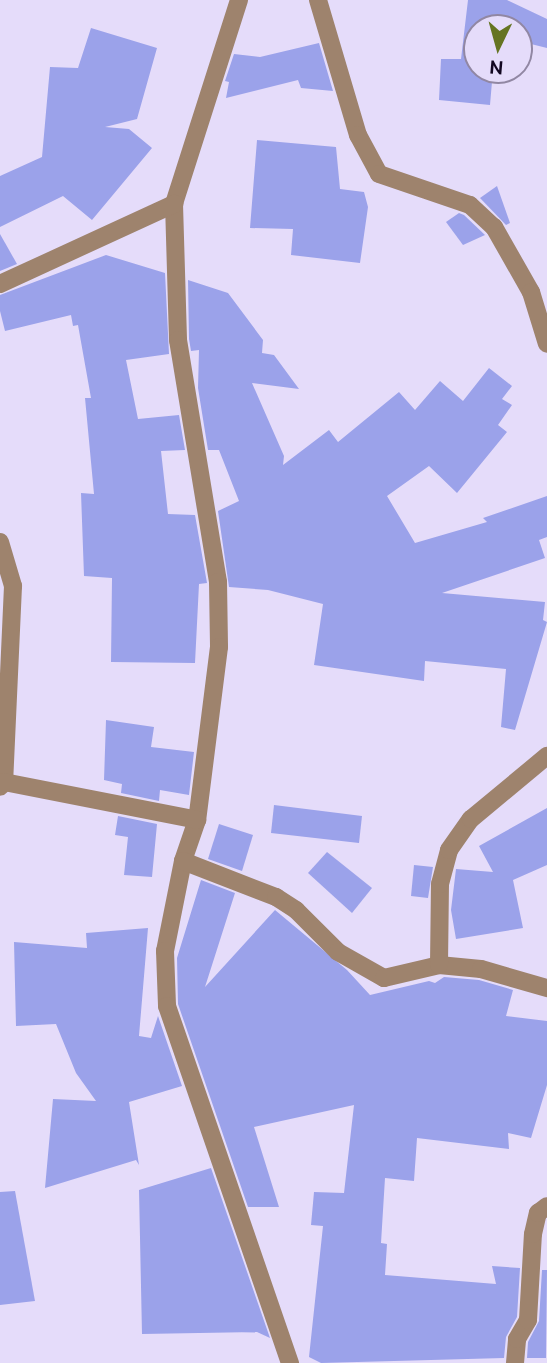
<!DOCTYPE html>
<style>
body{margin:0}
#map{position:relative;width:547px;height:1363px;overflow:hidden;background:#e5dcfa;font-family:Ubuntu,sans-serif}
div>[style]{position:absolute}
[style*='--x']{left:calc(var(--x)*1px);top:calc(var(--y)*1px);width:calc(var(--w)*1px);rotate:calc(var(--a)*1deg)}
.building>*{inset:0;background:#9ba2ea}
.minor>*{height:18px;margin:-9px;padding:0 9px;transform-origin:9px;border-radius:9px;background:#9e836d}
span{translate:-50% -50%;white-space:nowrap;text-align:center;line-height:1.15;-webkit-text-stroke:5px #e5dcfa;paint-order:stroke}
.north{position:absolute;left:463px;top:14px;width:70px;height:70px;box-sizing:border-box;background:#e5dcfa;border:2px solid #9187a3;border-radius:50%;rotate:185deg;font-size:19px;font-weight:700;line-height:28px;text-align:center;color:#120721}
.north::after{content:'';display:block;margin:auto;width:24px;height:32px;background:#657422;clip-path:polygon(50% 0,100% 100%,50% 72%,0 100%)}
</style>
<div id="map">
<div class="building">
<div style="clip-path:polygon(468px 0,507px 0,547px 19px,547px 48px,519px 41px,519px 28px,477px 28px,477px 70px,493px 70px,490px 105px,439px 100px,441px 59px,461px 59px)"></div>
<div style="clip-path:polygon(91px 28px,157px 48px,137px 119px,105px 127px,129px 129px,152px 148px,92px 220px,63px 196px,0 227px,0 176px,42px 157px,50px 67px,78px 68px)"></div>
<div style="clip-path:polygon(319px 43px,333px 91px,301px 88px,298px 80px,226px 98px,229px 82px,225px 81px,234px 54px,260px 57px)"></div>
<div style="clip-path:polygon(257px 140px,336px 147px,340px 189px,364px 192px,368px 207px,360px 263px,291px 255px,293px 229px,250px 228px)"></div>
<div style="clip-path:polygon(497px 186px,510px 223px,506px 225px,480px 198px)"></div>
<div style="clip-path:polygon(459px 213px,464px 215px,485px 235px,463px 245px,446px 222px)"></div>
<div style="clip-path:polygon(0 234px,17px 264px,0 271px)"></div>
<div style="clip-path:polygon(106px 255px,165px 273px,169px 354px,126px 360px,138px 419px,179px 415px,185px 450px,161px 451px,168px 514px,195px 515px,207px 583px,199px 584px,195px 663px,111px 662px,112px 578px,84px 576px,81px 493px,94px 494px,85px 398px,91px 398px,78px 325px,73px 326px,71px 315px,5px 331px,0 311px,0 295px)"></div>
<div style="clip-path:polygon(188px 280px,228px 293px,263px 340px,262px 353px,274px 355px,299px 389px,252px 383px,284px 456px,283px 465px,329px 430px,338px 442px,399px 392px,415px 410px,440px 381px,463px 401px,489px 368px,512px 386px,502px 399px,512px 405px,498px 425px,507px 432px,457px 493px,429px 466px,387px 496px,415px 543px,487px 522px,483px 518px,547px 496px,547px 537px,539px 540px,545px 558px,442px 593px,545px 602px,543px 620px,547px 622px,515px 730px,501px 727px,506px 669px,425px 661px,424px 681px,314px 665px,323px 604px,268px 590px,229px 587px,218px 511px,239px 501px,219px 450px,208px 450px,198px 388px,199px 350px,191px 351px,189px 339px)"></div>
<div style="clip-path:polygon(106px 720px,154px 727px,151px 747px,194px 752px,189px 795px,160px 790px,159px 801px,121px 793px,122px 784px,104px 780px)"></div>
<div style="clip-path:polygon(274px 805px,362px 816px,359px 843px,271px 833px)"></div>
<div style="clip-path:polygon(547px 808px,547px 865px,513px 880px,523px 928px,456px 939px,451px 910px,456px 869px,493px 872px,479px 846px)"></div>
<div style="clip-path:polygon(118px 816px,157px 824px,152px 877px,124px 875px,128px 837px,115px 835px)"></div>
<div style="clip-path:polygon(219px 824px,253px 835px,242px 871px,208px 859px)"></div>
<div style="clip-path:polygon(327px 852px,372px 888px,352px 913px,308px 873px)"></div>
<div style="clip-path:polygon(414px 865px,433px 867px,428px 898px,411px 896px)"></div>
<div style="clip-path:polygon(201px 880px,235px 893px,205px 987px,275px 910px,347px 970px,370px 995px,429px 981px,435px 983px,444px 977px,479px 980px,513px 990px,506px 1016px,547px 1021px,547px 1085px,531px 1138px,508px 1133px,509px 1149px,417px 1138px,414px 1181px,385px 1178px,381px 1243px,387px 1244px,385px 1275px,496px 1284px,492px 1266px,520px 1268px,517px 1317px,506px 1337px,504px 1358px,321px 1363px,309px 1357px,323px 1226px,311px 1225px,314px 1192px,344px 1193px,354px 1105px,254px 1127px,279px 1207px,248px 1207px,178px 1004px,177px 958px)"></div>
<div style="clip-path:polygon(148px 928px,139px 1036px,151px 1038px,158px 1016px,182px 1086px,129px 1102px,139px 1165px,136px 1160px,45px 1188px,53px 1099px,96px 1101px,76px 1073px,56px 1024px,16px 1026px,14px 942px,87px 948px,86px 933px)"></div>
<div style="clip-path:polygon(211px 1168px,270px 1338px,257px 1332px,142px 1334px,139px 1190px)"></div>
<div style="clip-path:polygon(15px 1191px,35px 1301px,0 1305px,0 1192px)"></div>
<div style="clip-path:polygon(542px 1270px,547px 1270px,546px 1358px,527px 1358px,528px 1342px,539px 1321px)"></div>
</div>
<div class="minor">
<div style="--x:239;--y:0;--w:214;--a:107.7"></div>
<div style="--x:174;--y:204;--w:136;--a:88.3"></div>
<div style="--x:178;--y:340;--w:245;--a:80.6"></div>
<div style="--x:218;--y:582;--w:65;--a:89.1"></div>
<div style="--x:219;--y:647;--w:174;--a:97.2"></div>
<div style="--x:197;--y:820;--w:43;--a:108.9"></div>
<div style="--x:183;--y:861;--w:92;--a:101.3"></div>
<div style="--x:165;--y:951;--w:55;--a:87.9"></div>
<div style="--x:167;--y:1006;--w:378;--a:71"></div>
<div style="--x:318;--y:0;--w:141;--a:73.5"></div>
<div style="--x:358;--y:135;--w:44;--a:61.7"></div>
<div style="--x:379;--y:174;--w:96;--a:18.8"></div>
<div style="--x:470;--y:205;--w:33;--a:43"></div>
<div style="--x:494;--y:227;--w:75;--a:60.4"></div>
<div style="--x:531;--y:292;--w:54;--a:72.9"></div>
<div style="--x:0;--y:284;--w:192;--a:-24.7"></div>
<div style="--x:0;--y:542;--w:46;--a:73.5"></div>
<div style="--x:13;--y:586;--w:196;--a:92.6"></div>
<div style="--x:4;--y:782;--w:6;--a:129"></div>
<div style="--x:4;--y:782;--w:197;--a:11.1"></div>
<div style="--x:183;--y:861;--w:100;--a:21.2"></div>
<div style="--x:276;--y:897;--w:24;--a:33"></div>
<div style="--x:296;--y:910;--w:59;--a:45"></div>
<div style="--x:338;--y:952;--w:53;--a:29.5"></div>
<div style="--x:384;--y:978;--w:57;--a:-13.3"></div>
<div style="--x:439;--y:965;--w:42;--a:5.4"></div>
<div style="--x:481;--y:969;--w:69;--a:16.1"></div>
<div style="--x:439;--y:965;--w:81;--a:-89.3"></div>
<div style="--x:440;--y:884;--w:35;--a:-75"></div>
<div style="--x:449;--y:850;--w:38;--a:-55"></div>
<div style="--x:471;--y:819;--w:99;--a:-39.7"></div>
<div style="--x:515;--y:1363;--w:24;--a:-85"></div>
<div style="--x:517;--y:1339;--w:22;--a:-60"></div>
<div style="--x:528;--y:1320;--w:86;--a:-86.7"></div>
<div style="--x:533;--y:1234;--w:22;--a:-77"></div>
<div style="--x:538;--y:1213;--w:11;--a:-38"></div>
</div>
<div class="north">N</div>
</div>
